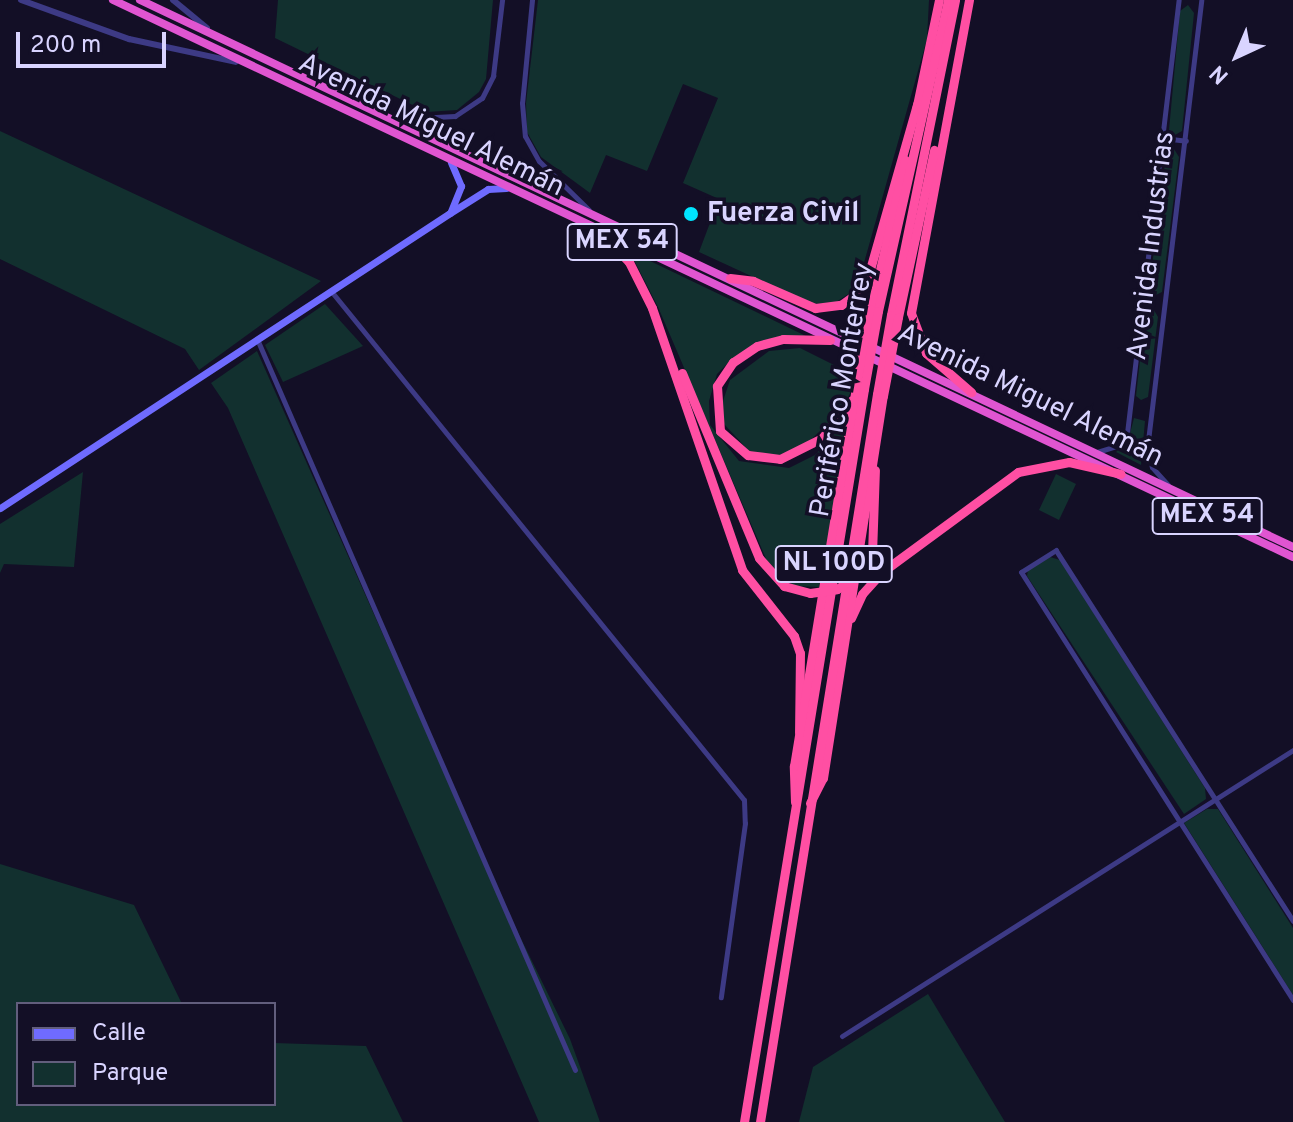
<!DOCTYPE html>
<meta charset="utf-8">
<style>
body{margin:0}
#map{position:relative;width:1293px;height:1122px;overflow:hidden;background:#130f26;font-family:Overpass,sans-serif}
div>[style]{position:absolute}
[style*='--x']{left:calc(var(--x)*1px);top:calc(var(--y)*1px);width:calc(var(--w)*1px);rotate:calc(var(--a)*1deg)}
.green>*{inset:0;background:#12302f}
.minor>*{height:5px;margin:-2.5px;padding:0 2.5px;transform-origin:2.5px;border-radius:2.5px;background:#3d3a85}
.tertiary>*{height:6px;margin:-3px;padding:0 3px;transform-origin:3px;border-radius:3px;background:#3d3a85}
.secondary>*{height:7px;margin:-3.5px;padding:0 3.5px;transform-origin:3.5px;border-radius:3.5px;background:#6f6bff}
.trunk>*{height:8px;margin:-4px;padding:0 4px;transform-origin:4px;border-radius:4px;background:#e055d1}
.motorway>*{height:9px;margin:-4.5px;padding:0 4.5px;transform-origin:4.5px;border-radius:4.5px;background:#ff4fa3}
.motorway-bridge>*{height:9px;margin:-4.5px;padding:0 4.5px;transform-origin:4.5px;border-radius:4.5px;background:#ff4fa3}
.dots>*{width:22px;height:22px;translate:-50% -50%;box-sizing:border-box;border:4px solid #130f26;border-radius:50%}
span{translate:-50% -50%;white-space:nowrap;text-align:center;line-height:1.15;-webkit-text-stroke:7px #130f26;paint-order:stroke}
.shield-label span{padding:2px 6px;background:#130f26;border:2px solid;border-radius:6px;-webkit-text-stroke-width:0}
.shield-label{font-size:26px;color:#d9d4ff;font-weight:700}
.street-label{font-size:28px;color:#d9d4ff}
.poi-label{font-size:28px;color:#d9d4ff;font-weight:700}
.left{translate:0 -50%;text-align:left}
.legend{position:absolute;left:16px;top:1002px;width:260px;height:104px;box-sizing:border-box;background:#130f26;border:2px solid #625e7d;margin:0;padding:10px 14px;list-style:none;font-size:24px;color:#d9d4ff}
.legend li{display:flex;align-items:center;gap:16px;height:40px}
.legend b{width:40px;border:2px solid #625e7d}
.north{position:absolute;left:1197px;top:16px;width:80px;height:80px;-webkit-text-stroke:6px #130f26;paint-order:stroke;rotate:224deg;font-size:22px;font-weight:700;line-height:32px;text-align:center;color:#d9d4ff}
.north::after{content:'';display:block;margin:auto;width:28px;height:36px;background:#d9d4ff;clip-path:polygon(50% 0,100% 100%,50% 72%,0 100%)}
.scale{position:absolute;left:16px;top:32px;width:150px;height:36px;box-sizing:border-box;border:4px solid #d9d4ff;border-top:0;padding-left:10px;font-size:24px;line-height:28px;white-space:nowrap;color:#d9d4ff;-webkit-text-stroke:6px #130f26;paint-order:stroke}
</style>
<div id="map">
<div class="green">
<div style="clip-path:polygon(278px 0,493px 0,486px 79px,479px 92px,457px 110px,427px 112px,275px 38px)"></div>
<div style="clip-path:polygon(538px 0,929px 0,927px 39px,860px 277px,850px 293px,836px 302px,812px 304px,699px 252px,719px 199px,683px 183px,718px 98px,683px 84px,647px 171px,606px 155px,590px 193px,541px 157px,527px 132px,526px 103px)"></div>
<div style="clip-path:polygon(1188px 5px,1194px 13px,1182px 131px,1175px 135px,1169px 130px,1180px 11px)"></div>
<div style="clip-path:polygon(0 131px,321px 281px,199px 370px,185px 349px,0 259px)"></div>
<div style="clip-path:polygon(1174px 149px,1179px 157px,1162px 292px,1156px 295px,1149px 290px,1166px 155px)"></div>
<div style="clip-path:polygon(621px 247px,808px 337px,779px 337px,731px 360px,717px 374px,709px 401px,710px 425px,739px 461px,789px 468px,815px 455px,850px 416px,819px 587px,794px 586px,767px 561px,658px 307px,635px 262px)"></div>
<div style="clip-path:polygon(325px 304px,363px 346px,283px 382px,265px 345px)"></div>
<div style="clip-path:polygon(1154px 310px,1158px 317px,1148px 397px,1141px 400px,1136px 396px,1145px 315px)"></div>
<div style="clip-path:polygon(800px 348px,856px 376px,852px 390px,839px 413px,801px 449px,772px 457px,750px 452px,724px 424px,720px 410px,730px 380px,769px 351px)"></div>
<div style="clip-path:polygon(257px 351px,488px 871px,570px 1039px,600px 1122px,539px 1122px,228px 408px,211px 383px)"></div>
<div style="clip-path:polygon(1134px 418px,1145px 421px,1141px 465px,1116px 452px,1128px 441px)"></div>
<div style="clip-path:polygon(83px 472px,74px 567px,4px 564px,0 573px,0 524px)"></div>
<div style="clip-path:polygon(1056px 474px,1076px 484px,1059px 520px,1039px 510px)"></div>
<div style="clip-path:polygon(1050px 557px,1060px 560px,1205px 788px,1206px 799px,1184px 814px,1027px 576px,1028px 570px)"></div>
<div style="clip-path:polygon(1207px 809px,1218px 809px,1293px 928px,1293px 995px,1184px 823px)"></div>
<div style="clip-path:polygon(0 864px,134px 905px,182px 1004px,18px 1004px,18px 1104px,274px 1104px,274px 1043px,366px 1046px,403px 1122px,0 1122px)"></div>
<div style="clip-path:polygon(928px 994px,1005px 1122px,799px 1122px,813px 1067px)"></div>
</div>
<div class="minor">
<div style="--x:532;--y:0;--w:103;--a:95.5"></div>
<div style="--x:522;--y:103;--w:33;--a:85"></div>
<div style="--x:525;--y:136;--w:29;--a:61"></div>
<div style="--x:539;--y:161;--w:70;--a:44.4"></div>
<div style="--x:397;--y:119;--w:58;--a:-3"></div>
<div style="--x:455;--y:116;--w:32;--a:-34"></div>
<div style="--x:482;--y:98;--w:25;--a:-63"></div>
<div style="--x:493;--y:76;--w:77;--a:-83.2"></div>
<div style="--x:1163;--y:138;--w:23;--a:7"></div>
<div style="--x:331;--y:291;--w:655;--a:50.94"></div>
<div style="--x:744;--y:800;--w:23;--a:88"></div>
<div style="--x:745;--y:823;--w:176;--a:97.9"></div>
<div style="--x:257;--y:339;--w:797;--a:66.49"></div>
<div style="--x:1097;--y:452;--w:24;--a:-17"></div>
<div style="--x:1120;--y:445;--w:14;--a:-60"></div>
<div style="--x:1127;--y:433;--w:436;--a:-83.2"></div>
<div style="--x:1168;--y:485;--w:24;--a:-132"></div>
<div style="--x:1152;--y:467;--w:19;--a:-106"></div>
<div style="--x:1147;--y:449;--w:452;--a:-83.1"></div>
<div style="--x:1293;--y:921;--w:440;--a:-122.6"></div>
<div style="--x:1056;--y:550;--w:41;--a:147.8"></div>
<div style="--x:1021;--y:572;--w:507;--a:57.56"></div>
<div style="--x:842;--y:1036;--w:534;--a:-32.38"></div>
</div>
<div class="tertiary">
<div style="--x:21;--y:0;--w:115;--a:19.9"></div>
<div style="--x:129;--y:39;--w:109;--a:12.1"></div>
<div style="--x:173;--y:0;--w:44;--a:39.5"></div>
</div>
<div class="secondary">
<div style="--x:451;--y:211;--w:27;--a:-68"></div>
<div style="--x:461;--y:186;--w:26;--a:-113"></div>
<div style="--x:0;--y:508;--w:538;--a:-33.25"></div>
<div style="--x:450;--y:213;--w:45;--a:-32.3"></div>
<div style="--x:488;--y:189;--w:18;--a:-3"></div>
</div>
<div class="trunk">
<div style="--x:113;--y:0;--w:1305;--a:25.27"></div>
<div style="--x:140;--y:0;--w:1276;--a:25.38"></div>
</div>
<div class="motorway">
<div style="--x:969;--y:0;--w:318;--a:100.5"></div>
<div style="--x:911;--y:313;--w:43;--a:69.4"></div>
<div style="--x:926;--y:353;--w:60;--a:40.9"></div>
<div style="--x:916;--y:110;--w:112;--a:-78.2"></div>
<div style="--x:599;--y:231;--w:43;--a:45.9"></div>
<div style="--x:629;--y:262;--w:51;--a:63.4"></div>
<div style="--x:652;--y:308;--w:277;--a:71"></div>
<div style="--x:742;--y:570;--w:84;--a:51.8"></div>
<div style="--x:794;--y:636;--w:18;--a:71"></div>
<div style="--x:800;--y:653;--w:79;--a:90.7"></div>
<div style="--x:730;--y:278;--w:23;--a:7"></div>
<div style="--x:753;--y:281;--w:68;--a:23.5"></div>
<div style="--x:815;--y:308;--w:26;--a:-7"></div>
<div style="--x:841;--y:305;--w:17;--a:-36"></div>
<div style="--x:855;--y:295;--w:26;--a:-58"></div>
<div style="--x:869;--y:273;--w:176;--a:-74.1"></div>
<div style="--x:871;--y:309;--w:153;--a:-77.1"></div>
<div style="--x:878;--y:311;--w:319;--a:-77.3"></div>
<div style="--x:891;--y:315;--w:321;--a:-78.5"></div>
<div style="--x:898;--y:317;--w:171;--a:-77.8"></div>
<div style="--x:830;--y:340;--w:47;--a:-178.8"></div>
<div style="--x:783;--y:339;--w:27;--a:165"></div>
<div style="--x:757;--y:346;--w:29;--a:146"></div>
<div style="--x:733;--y:362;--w:29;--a:124"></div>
<div style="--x:717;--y:386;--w:45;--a:86.2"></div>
<div style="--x:720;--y:431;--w:37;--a:41"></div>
<div style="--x:748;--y:455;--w:32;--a:7"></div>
<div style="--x:780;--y:459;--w:47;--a:-26.6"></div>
<div style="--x:822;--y:438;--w:48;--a:-51.7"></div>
<div style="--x:682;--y:373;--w:200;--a:67.4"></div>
<div style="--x:759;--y:558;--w:38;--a:48"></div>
<div style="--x:784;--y:586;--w:27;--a:15"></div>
<div style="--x:859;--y:574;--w:24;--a:-57"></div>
<div style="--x:872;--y:554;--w:84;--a:-88"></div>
<div style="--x:851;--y:618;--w:26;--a:-65"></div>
<div style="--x:862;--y:594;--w:30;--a:-48"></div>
<div style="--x:882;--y:572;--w:169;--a:-36.3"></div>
<div style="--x:1018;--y:472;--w:52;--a:-11.1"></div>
<div style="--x:1069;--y:462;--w:53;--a:13"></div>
<div style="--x:795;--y:802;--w:36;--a:-92"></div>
<div style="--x:794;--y:766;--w:385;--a:-80.7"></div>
<div style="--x:810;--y:803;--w:28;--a:-63"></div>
<div style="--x:823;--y:778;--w:387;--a:-81.1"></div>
<div style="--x:744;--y:1122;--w:743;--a:-80.7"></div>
<div style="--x:760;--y:1122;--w:737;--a:-80.87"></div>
</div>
<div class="motorway-bridge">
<div style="--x:856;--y:386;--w:78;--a:-79"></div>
<div style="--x:864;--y:389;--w:79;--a:-79.8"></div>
<div style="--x:877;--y:394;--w:80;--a:-80"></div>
<div style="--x:883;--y:396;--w:80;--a:-79.2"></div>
<div style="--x:810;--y:593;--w:27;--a:-8"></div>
<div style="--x:837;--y:589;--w:27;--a:-34"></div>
</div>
<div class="dots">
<div style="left:691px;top:214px;background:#00e5ff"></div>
</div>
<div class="shield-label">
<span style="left:622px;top:242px">MEX 54</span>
<span style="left:1207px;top:516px">MEX 54</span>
<span style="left:834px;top:564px">NL 100D</span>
</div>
<div class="street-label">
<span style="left:431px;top:126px;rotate:26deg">Avenida Miguel Alemán</span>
<span style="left:1152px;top:246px;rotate:-83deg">Avenida Industrias</span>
<span style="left:843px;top:390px;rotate:-80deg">Periférico Monterrey</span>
<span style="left:1030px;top:396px;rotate:26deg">Avenida Miguel Alemán</span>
</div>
<div class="poi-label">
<span class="left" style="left:707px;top:214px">Fuerza Civil</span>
</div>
<ul class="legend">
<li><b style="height:10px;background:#6f6bff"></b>Calle</li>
<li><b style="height:22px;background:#12302f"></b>Parque</li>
</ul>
<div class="north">N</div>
<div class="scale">200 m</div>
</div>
